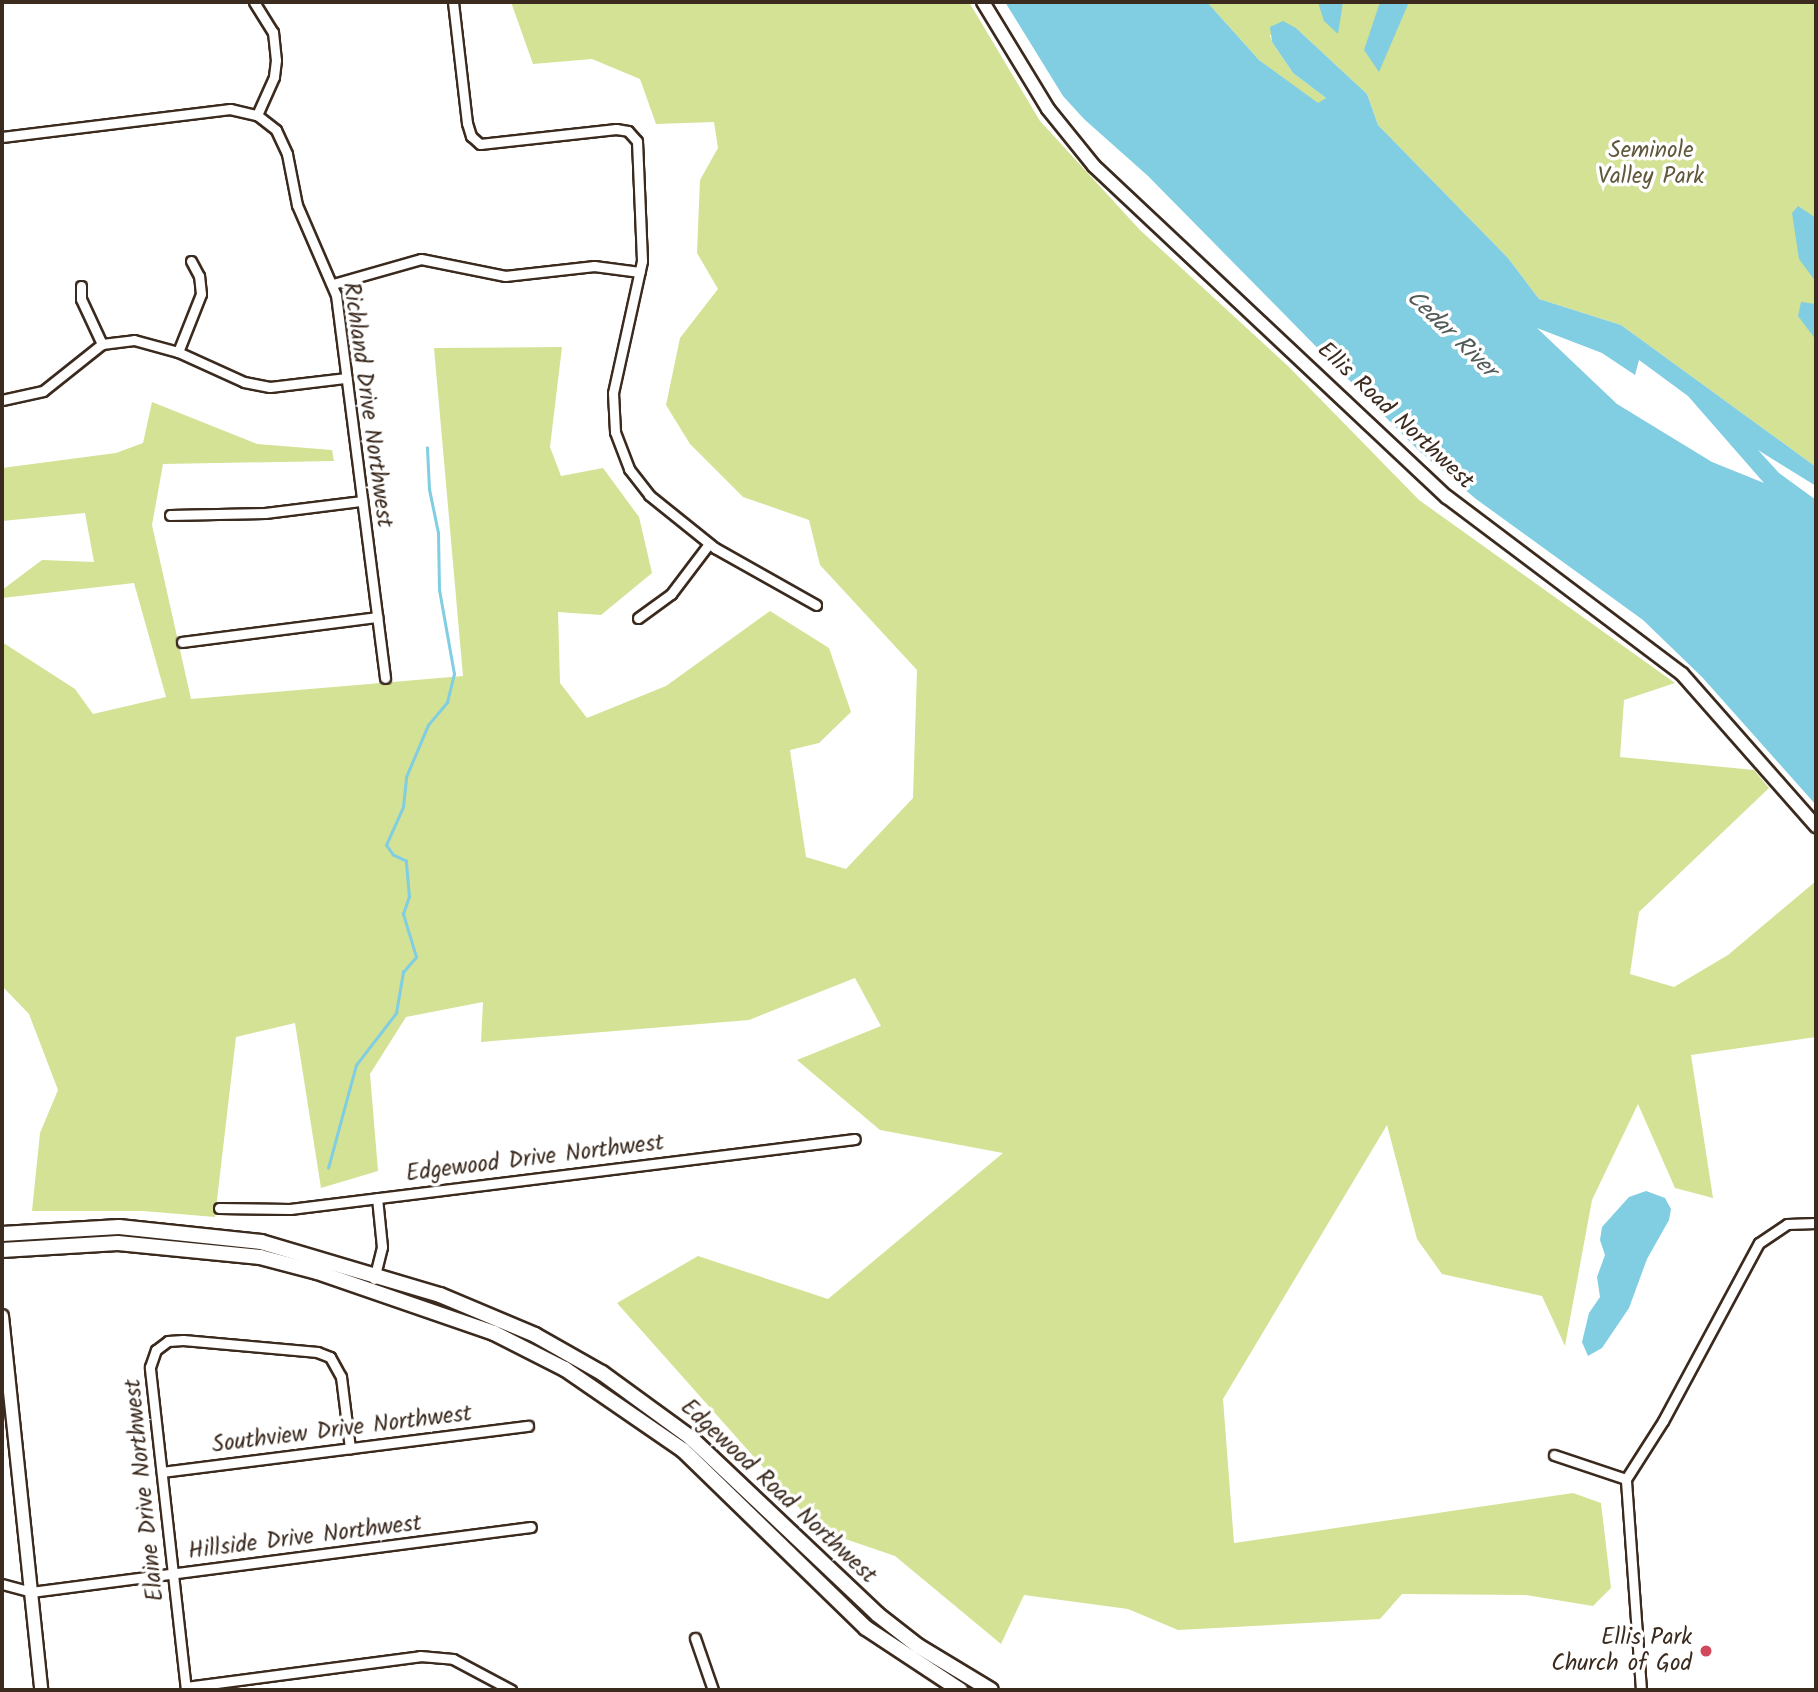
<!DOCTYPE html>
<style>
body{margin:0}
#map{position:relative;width:1818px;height:1692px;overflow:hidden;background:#fff;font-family:Kalam,sans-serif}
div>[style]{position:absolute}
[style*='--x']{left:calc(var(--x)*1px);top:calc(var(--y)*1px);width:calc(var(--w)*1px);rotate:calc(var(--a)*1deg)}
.green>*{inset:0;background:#d3e295}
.water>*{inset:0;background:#81cde1}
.stream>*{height:2.5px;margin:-1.25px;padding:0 1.25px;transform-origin:1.25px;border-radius:1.25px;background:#81cde1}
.roads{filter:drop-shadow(2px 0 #3b2a1e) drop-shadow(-2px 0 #3b2a1e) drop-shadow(0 2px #3b2a1e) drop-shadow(0 -2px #3b2a1e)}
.street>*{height:9px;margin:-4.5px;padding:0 4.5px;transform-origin:4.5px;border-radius:4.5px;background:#fff}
.secondary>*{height:12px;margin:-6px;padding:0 6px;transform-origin:6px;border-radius:6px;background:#fff}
.primary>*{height:14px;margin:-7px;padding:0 7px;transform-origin:7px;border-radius:7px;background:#fff}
.dots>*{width:19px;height:19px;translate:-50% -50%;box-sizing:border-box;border:4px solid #fff;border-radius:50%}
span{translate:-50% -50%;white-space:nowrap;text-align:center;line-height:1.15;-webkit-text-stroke:7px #fff;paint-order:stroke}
.park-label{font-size:23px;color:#61583c}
.street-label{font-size:23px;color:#3b2a1e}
.poi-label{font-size:23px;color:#3b2a1e}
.right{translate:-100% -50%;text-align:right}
.water-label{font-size:24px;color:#505b58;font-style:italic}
.frame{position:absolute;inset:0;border:4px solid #3b2a1e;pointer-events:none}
</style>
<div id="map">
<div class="green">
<div style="clip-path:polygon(511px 2px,969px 2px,1040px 121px,1140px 230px,1289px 367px,1419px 500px,1675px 683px,1624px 700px,1620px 757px,1754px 770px,1769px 788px,1639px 912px,1630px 974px,1674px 987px,1728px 955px,1816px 881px,1816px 1037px,1691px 1055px,1713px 1198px,1675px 1188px,1638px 1104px,1592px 1200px,1565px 1346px,1542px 1296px,1442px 1274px,1417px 1239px,1387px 1125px,1223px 1399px,1234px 1543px,1573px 1493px,1601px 1503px,1611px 1588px,1593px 1606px,1526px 1595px,1402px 1594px,1380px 1619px,1178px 1630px,1128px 1609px,1024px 1595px,1001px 1644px,895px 1556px,819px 1530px,617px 1303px,698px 1256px,828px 1299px,1003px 1153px,880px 1130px,797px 1060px,881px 1026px,855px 978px,749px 1020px,481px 1042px,483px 1002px,406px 1017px,370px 1074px,378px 1171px,321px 1188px,295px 1023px,236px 1037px,215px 1217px,143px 1211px,32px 1211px,40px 1133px,58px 1090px,29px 1014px,2px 986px,2px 642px,75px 689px,93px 714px,166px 697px,134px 583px,2px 598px,2px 590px,42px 560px,94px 562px,85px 513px,2px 521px,2px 468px,116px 453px,143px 443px,152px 402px,257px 444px,332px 450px,334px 461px,163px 464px,152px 525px,191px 699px,463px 676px,434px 348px,562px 347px,550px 447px,561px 476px,603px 468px,639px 517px,652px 573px,601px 615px,558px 612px,560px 683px,587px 718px,666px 686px,770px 611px,829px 648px,851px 712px,819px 743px,790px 750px,806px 857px,846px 869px,913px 798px,917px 670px,820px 565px,809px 520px,743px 497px,690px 444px,666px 405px,680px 338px,718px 289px,697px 253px,700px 180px,718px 148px,714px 122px,656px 124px,640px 79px,592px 59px,533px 64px)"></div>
<div style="clip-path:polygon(1207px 2px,1816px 2px,1816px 467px,1621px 325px,1539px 299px,1508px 258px,1378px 125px,1367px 94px,1296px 28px,1270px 35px,1272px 42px,1293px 73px,1326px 98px,1318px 104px,1259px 60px)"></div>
</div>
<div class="water">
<div style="clip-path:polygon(evenodd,1005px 2px,1207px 2px,1259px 60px,1318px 103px,1326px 98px,1293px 73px,1272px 42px,1270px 27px,1283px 21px,1296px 28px,1367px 94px,1378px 125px,1508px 258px,1539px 299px,1621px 325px,1816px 467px,1816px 486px,1758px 450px,1779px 473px,1816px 500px,1816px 805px,1702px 677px,1643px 620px,1476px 499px,1418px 450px,1148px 176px,1084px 119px,1063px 96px,1005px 2px,1537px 328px,1602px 353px,1635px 375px,1639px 360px,1688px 396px,1764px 483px,1712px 462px,1617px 404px,1537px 328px)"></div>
<div style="clip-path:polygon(1318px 2px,1343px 2px,1338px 34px,1324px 21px)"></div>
<div style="clip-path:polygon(1380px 2px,1409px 2px,1379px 72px,1364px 50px)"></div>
<div style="clip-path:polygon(1798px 206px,1816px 218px,1816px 282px,1799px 259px,1792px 213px)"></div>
<div style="clip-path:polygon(1801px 302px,1816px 304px,1816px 340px,1798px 316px)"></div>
<div style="clip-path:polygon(1646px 1191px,1665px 1198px,1671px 1209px,1669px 1220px,1647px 1259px,1629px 1308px,1602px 1348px,1588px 1356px,1582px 1342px,1589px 1313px,1600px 1297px,1597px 1277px,1605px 1255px,1600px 1240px,1602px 1227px,1629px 1197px)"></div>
</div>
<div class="stream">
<div style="--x:328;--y:1168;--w:107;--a:-74.8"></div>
<div style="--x:356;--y:1065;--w:66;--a:-52.4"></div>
<div style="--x:396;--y:1013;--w:42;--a:-80.3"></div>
<div style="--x:403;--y:972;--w:20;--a:-49"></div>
<div style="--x:416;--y:957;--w:45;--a:-106.8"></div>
<div style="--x:403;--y:914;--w:18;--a:-71"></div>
<div style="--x:409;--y:897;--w:36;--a:-95"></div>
<div style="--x:406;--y:861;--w:14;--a:-155"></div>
<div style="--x:393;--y:855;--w:12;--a:-125"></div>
<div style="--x:386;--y:845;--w:42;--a:-65.9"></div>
<div style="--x:403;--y:807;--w:30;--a:-84"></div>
<div style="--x:406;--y:777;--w:56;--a:-67.1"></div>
<div style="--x:428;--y:725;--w:30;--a:-50"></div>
<div style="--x:447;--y:702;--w:29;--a:-76"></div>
<div style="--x:454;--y:674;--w:85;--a:-100.1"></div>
<div style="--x:439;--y:590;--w:57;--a:-91"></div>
<div style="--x:438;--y:533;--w:45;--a:-101.6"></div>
<div style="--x:429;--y:489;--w:41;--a:-92.8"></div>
</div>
<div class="roads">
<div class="street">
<div style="--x:254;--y:2;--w:36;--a:58"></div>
<div style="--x:273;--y:32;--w:28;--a:84"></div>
<div style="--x:276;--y:60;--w:17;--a:97"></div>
<div style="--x:274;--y:77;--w:42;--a:114.1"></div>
<div style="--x:453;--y:2;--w:122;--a:83.4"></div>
<div style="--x:467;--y:123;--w:14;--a:73"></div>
<div style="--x:471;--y:136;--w:12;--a:42"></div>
<div style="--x:480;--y:144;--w:137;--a:-6.3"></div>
<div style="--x:616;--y:129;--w:12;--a:9"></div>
<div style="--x:628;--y:131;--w:13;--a:48"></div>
<div style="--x:637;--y:141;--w:120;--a:87.6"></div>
<div style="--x:642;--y:261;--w:135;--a:102.4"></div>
<div style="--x:613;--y:393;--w:39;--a:87"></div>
<div style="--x:615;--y:432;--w:40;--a:69"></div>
<div style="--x:629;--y:469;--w:33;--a:52"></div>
<div style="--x:649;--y:495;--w:85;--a:38.8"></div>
<div style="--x:715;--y:548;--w:116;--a:29.4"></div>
<div style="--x:2;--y:137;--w:230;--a:-7"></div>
<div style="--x:230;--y:109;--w:28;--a:13"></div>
<div style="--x:257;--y:115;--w:24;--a:38"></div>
<div style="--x:276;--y:130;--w:26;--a:65"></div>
<div style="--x:287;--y:154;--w:52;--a:78.9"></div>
<div style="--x:297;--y:205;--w:98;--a:66.6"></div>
<div style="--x:336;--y:295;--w:386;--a:82.7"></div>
<div style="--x:333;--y:284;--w:91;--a:-15.9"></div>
<div style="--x:421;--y:259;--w:86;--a:11.4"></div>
<div style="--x:505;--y:276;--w:90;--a:-6.4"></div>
<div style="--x:594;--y:266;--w:46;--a:7.4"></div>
<div style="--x:81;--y:286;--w:13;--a:90"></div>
<div style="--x:81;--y:299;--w:50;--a:65"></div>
<div style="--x:178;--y:352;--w:62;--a:-68.4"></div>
<div style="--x:201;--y:294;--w:18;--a:-96"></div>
<div style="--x:199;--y:276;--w:17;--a:-118"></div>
<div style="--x:2;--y:400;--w:42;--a:-12.4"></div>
<div style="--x:43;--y:391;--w:75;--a:-38.5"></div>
<div style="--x:102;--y:344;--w:32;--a:-7"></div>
<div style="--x:134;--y:340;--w:46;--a:15.3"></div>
<div style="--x:178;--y:352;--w:72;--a:24.4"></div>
<div style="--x:244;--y:382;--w:26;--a:11"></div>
<div style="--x:270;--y:387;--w:77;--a:-6.8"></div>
<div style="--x:170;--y:515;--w:95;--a:-1.2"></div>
<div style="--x:265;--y:513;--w:98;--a:-7.1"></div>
<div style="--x:638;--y:618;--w:41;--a:-36"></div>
<div style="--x:671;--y:594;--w:63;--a:-52.8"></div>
<div style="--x:182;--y:642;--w:197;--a:-7.3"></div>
<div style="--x:219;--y:1208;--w:71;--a:0.8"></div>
<div style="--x:290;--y:1209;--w:569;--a:-7.06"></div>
<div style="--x:374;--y:1279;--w:33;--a:-76"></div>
<div style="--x:382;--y:1247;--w:49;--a:-95.8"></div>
<div style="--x:1554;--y:1455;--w:76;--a:18.4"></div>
<div style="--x:162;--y:1472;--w:369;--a:-7.2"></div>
<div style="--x:2;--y:1584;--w:30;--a:15"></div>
<div style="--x:31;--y:1592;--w:504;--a:-7.41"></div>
<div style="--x:695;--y:1638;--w:55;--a:70.9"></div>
<div style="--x:186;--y:1687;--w:236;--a:-7.5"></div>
<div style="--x:420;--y:1656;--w:33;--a:5"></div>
<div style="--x:453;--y:1659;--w:66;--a:28.1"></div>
<div style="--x:186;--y:1690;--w:325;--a:-96.4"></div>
<div style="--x:150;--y:1367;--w:18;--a:-71"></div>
<div style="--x:156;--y:1350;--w:15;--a:-37"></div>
<div style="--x:168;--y:1341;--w:15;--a:-4"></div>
<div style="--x:183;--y:1340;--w:135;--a:5.1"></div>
<div style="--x:317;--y:1352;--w:14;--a:21"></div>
<div style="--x:330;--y:1357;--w:23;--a:61"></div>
<div style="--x:341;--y:1377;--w:72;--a:82.8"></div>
<div style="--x:1641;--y:1690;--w:212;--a:-94.1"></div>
<div style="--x:1626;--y:1479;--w:69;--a:-57.5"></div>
<div style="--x:1663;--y:1421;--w:202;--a:-61.7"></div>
<div style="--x:1759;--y:1243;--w:34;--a:-34"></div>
<div style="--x:1787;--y:1224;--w:29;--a:-2"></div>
</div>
<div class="secondary">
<div style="--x:983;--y:2;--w:125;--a:58.7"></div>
<div style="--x:1048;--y:109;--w:73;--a:51.1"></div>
<div style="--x:1094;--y:166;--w:484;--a:43.2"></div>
<div style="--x:1447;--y:497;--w:294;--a:37"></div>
<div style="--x:1682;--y:674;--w:203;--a:48.6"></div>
<div style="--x:2;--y:1316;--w:376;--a:84"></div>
</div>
<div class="primary">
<div style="--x:2;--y:1234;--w:117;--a:-3.4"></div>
<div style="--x:119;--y:1227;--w:143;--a:6"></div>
<div style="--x:261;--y:1242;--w:187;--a:16.5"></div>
<div style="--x:440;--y:1295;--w:103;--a:22.8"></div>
<div style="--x:535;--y:1335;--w:77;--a:29.6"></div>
<div style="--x:602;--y:1373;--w:110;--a:36.1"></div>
<div style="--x:691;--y:1438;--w:256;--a:43.4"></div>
<div style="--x:877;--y:1614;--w:52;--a:38"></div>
<div style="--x:918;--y:1646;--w:85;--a:31.1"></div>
<div style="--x:2;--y:1250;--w:116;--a:-3.5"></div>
<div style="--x:118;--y:1243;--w:143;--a:5.6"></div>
<div style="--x:260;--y:1257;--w:59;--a:14.7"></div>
<div style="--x:317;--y:1272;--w:187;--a:19"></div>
<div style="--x:494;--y:1333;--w:80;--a:26.9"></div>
<div style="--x:565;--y:1369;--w:143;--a:34.5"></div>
<div style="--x:683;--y:1450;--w:255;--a:44.2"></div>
<div style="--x:866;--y:1628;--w:113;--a:33.4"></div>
</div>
</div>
<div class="dots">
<div style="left:1706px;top:1651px;background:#d1495b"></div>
</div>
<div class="park-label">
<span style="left:1651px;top:164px">Seminole<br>Valley Park</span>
</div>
<div class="street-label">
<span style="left:367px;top:405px;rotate:82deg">Richland Drive Northwest</span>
<span style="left:1395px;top:416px;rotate:43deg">Ellis Road Northwest</span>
<span style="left:535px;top:1159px;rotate:-7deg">Edgewood Drive Northwest</span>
<span style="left:342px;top:1430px;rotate:-7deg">Southview Drive Northwest</span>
<span style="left:145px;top:1490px;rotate:-96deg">Elaine Drive Northwest</span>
<span style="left:778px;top:1492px;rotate:43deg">Edgewood Road Northwest</span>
<span style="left:305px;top:1538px;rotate:-7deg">Hillside Drive Northwest</span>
</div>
<div class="poi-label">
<span class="right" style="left:1692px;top:1651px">Ellis Park<br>Church of God</span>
</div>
<div class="water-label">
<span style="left:1451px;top:334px;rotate:44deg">Cedar River</span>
</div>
<div class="frame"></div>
</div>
